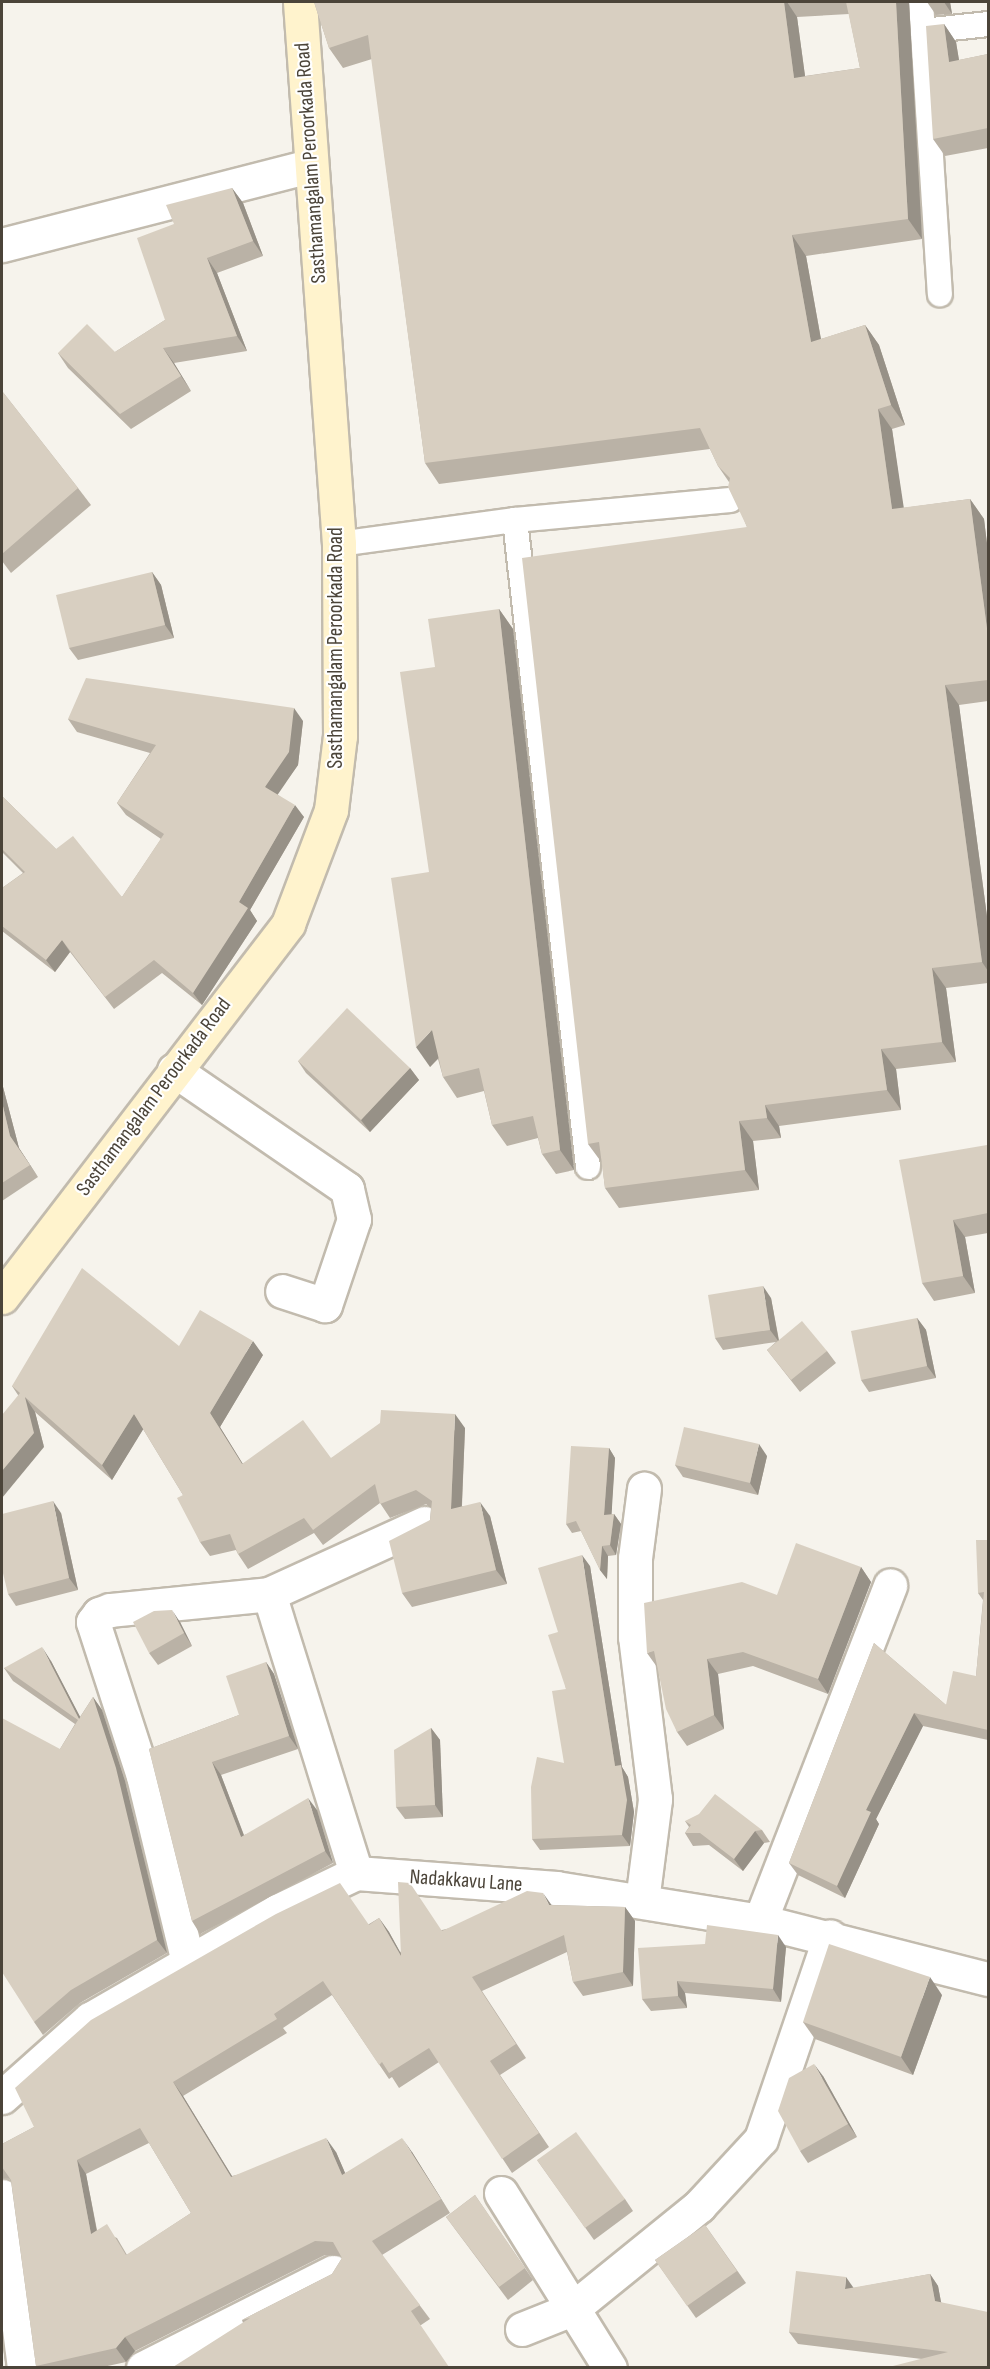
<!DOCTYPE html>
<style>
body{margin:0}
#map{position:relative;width:990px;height:2369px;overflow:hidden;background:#f6f3ec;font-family:"Sofia Sans Condensed",sans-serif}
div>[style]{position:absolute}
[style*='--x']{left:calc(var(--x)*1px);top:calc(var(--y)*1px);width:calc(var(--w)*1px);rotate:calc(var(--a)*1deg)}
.roads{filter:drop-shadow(2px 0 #c2bbae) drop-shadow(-2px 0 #c2bbae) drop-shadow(0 2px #c2bbae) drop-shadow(0 -2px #c2bbae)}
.lane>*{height:24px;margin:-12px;padding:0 12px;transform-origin:12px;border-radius:12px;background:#fff}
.street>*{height:33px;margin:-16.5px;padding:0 16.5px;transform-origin:16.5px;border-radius:16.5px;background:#fff}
.secondary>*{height:33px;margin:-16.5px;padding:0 16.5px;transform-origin:16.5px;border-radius:16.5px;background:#fff3cd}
.wall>*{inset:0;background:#bab2a6}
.shaded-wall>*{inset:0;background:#979187}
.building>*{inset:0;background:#d8cfc1}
span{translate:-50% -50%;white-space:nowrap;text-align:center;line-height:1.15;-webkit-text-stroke:4.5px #fff;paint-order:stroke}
.street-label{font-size:21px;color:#4b4439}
.frame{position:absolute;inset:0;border:3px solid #4b4439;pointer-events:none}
</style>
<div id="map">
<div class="roads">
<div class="lane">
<div style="--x:921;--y:2;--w:293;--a:86.3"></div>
<div style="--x:923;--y:31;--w:65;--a:-6.1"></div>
<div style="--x:515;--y:520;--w:651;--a:83.56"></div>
<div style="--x:339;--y:544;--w:178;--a:-7.8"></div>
<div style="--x:515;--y:520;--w:216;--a:-5.3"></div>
</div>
<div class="street">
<div style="--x:2;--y:245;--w:318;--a:-14.4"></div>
<div style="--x:174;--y:1070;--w:210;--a:34.5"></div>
<div style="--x:347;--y:1189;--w:31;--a:77"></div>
<div style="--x:354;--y:1219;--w:91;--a:108.6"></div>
<div style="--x:325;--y:1305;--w:45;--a:-162"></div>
<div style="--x:356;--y:1873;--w:292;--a:-107.3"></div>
<div style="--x:269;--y:1594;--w:171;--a:-24.5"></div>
<div style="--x:642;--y:1901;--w:103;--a:-82.7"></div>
<div style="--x:655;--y:1799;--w:163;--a:-97"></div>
<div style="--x:635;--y:1637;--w:79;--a:-90"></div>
<div style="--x:635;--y:1558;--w:70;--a:-82.6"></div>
<div style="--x:760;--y:1921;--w:360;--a:-68.8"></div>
<div style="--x:188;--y:1962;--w:191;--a:-103.6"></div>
<div style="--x:143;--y:1776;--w:162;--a:-108"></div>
<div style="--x:93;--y:1622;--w:10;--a:-53"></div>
<div style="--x:99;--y:1614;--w:12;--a:-20"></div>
<div style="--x:110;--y:1610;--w:160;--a:-5.7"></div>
<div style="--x:2;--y:2097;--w:118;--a:-41.6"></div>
<div style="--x:90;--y:2019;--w:216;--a:-30"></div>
<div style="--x:277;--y:1911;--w:88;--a:-25.7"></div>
<div style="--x:356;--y:1873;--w:201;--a:4.3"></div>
<div style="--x:556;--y:1888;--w:207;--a:9.2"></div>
<div style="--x:760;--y:1921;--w:235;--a:14.3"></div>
<div style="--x:501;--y:2193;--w:206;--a:58.1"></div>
<div style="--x:2;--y:2196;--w:173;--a:82.7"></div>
<div style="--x:522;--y:2329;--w:54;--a:-21.8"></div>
<div style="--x:572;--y:2309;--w:164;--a:-39"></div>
<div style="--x:699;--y:2206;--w:91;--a:-47.2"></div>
<div style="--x:761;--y:2139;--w:214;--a:-71.2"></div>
<div style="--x:143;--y:2368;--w:213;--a:-26.8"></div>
</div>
<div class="secondary">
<div style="--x:2;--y:1297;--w:470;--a:-52.5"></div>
<div style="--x:288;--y:924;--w:122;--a:-69.3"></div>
<div style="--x:331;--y:810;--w:75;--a:-83.1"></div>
<div style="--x:340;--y:736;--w:192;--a:-90.3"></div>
<div style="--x:339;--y:544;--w:543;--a:-94.12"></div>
</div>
</div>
<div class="wall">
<div style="clip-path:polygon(evenodd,314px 2px,909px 2px,922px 239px,806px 256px,821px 339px,865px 325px,879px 345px,905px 425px,892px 429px,903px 508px,970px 499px,984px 519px,988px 552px,988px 701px,959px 705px,988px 924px,988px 983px,946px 988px,956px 1062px,896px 1069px,901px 1110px,779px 1126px,781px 1138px,753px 1141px,759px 1190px,619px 1208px,605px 1188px,602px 1163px,588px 1144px,747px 527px,729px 482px,718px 466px,710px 449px,439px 484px,425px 463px,372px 59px,343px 68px,329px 48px,314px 2px,849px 14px,860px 68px,805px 76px,797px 17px,849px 14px)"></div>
<div style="clip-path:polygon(927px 2px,950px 2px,952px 14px,936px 15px)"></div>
<div style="clip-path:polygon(944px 24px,956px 42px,959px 60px,988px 54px,988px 148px,945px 156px,933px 139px)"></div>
<div style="clip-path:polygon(232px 188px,243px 203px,263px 256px,217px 273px,247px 351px,174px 363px,191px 391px,131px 429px,68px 368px,58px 353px,115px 352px,165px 320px,174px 224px)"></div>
<div style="clip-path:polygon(2px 391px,78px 488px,91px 505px,11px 573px,2px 561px)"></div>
<div style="clip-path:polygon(152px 572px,161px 585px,174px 638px,78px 660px,69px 648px)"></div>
<div style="clip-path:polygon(499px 609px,513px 629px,574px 1170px,556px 1174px,542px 1154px,538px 1138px,507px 1146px,492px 1125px,484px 1091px,457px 1098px,443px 1077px,438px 1059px,430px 1067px,429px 872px,435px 667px)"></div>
<div style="clip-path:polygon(68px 719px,303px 721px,298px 765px,277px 794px,304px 817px,250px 910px,257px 921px,202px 1005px,162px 973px,114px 1009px,70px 952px,55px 972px,2px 931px,2px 888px,23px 873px,2px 852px,2px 796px,56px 849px,122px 897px,161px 839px,126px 815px,117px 803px,150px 753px,77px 732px)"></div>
<div style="clip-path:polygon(298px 1061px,410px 1068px,419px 1080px,370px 1132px,306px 1073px)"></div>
<div style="clip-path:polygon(2px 1083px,19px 1148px,38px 1177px,2px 1201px)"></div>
<div style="clip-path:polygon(988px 1147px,988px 1233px,965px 1237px,975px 1293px,934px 1301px,922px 1283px)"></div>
<div style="clip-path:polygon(771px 1298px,779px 1340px,827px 1351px,836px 1363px,800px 1392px,767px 1350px,776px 1342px,723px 1350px,715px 1338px)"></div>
<div style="clip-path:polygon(917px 1318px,926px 1330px,936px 1378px,869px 1392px,861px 1380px)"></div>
<div style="clip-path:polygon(179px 1346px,263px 1355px,220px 1427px,243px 1464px,331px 1458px,465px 1428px,462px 1506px,490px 1516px,507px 1584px,412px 1607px,402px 1593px,430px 1520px,431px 1508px,426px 1504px,390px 1518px,380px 1503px,323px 1545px,314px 1533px,248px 1569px,238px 1554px,236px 1550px,210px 1556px,200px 1542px,183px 1495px,143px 1429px,112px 1480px,35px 1412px,44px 1447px,18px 1395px,12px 1386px)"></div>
<div style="clip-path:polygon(609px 1448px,615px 1458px,611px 1514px,614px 1514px,621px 1524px,616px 1555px,608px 1556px,607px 1579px,600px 1570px,581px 1531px,572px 1533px,566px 1524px)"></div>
<div style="clip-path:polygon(767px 1456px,758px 1495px,683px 1477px,675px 1465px)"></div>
<div style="clip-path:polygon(61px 1513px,78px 1590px,16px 1606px,8px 1594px)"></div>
<div style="clip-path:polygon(988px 1540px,988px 1740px,923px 1726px,876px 1819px,879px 1824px,845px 1898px,798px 1875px,789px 1863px,874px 1643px,946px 1705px,976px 1676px,983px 1600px,978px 1593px)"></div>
<div style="clip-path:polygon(590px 1566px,622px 1767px,628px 1777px,634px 1812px,630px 1846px,540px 1850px,532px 1839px,564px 1763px,566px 1689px,558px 1632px)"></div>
<div style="clip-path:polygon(861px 1567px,871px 1582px,828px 1694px,753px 1666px,718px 1674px,724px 1729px,687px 1746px,677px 1732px,657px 1667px,647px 1653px,777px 1595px)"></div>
<div style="clip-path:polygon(180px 1622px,192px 1646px,158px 1665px,149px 1653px)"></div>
<div style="clip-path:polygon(51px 1661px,80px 1717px,93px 1697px,102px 1710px,125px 1781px,167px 1953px,80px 2003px,43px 2035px,34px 2022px,60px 1749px,75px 1724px,13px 1681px,4px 1668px)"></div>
<div style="clip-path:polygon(266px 1662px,274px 1674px,298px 1749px,221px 1775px,244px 1835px,317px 1810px,333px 1863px,200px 1934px,192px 1921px,149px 1749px,239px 1715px)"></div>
<div style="clip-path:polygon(431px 1728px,440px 1740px,443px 1817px,405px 1819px,396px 1807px)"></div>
<div style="clip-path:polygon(685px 1821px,762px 1830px,770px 1842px,764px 1843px,743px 1871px,709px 1845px,693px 1846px,685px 1833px,689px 1827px)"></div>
<div style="clip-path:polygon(evenodd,552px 1905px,625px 1907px,635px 1921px,633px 1986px,583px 1996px,573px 1982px,567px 1952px,482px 1991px,526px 2058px,500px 2075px,549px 2147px,512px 2173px,439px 2062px,399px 2088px,392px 2077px,389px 2079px,332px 1995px,283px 2028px,287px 2033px,183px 2096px,232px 2176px,336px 2152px,345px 2173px,412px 2152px,450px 2213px,382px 2255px,430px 2319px,421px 2325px,243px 2323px,242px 2320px,332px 2274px,342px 2258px,341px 2256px,325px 2255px,135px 2351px,126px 2362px,103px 2367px,37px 2367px,36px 2366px,11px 2181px,10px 2179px,2px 2178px,2px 2144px,34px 2127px,379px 1918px,389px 1932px,400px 1952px,442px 1930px,552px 1905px,149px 2143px,191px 2213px,127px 2255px,117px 2238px,97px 2230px,86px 2174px,149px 2143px)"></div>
<div style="clip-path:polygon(705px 1944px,786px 1947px,781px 2002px,685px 1993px,687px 2008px,651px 2011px,642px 1999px)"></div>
<div style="clip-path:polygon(942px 1995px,913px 2075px,815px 2039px,803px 2022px)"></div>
<div style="clip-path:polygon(823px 2076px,857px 2137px,808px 2163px,800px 2151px)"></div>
<div style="clip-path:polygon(537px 2160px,625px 2199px,633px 2211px,594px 2240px)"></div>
<div style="clip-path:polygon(475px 2195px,533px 2280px,508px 2300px,446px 2217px)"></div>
<div style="clip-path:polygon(705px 2225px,746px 2283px,696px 2318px,655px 2260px)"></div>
<div style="clip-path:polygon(930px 2274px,938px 2286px,941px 2302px,988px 2367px,798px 2344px,789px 2332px,854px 2288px)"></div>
</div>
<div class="shaded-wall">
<div style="clip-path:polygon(784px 2px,787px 2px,797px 17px,808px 98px,794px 78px)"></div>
<div style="clip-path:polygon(896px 2px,909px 2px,922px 239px,908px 219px)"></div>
<div style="clip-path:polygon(944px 2px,950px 2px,952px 14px)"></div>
<div style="clip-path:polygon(944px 24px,956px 42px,962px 79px,949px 62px)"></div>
<div style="clip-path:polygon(232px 188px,243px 203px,263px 256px,253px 241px)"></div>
<div style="clip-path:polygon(792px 235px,806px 256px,825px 362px,811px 342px)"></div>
<div style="clip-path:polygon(207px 258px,217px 273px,247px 351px,237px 336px)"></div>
<div style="clip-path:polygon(865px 325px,879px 345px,905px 425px,891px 405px)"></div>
<div style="clip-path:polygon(163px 348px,174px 363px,191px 391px,181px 376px)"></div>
<div style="clip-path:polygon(878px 409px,892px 429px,907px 529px,892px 509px)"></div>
<div style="clip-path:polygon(970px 499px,984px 519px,988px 552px,988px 636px)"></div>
<div style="clip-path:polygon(152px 572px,161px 585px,174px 638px,165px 625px)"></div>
<div style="clip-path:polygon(499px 609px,513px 629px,574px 1170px,560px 1150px)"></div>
<div style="clip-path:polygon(945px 685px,959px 705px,988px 924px,988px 971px,982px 962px)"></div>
<div style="clip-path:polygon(294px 708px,303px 721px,298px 765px,274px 800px,265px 787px)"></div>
<div style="clip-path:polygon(295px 805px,304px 817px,250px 910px,257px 921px,202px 1005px,193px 993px,239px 902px)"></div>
<div style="clip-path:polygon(62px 940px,70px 952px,55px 972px,46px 960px)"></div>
<div style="clip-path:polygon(932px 968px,946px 988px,956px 1062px,942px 1042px)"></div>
<div style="clip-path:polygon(432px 1030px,446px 1050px,430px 1067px,416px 1047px)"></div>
<div style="clip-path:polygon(881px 1049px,896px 1069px,901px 1110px,887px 1090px)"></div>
<div style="clip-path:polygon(410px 1068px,419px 1080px,370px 1132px,361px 1120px)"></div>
<div style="clip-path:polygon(2px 1083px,19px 1148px,38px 1177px,10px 1136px,2px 1102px)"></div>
<div style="clip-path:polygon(765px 1105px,779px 1126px,781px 1138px,767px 1118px)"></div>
<div style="clip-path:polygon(739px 1121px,753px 1141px,759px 1190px,745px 1170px)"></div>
<div style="clip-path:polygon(953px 1220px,965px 1237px,975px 1293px,963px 1276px)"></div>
<div style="clip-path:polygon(763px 1286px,771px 1298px,779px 1342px,770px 1330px)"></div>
<div style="clip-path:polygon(917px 1318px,926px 1330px,936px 1378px,927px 1366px)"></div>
<div style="clip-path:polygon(253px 1341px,263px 1355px,220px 1427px,252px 1479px,242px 1464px,210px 1413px)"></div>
<div style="clip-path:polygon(25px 1397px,35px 1412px,44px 1447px,2px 1498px,2px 1471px)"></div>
<div style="clip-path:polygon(134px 1414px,144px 1428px,112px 1480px,102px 1465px)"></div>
<div style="clip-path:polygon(455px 1414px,465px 1428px,461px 1523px,451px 1509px)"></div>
<div style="clip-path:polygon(759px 1444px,767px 1456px,758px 1495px,750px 1483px)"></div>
<div style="clip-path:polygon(609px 1448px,615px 1458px,611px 1524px,604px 1515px)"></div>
<div style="clip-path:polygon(53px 1501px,61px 1513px,78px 1590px,69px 1578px)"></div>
<div style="clip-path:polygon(480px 1502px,490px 1516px,507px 1584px,496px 1570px)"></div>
<div style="clip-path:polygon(614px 1514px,621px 1524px,616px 1555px,610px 1545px)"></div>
<div style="clip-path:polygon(602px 1546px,608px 1556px,607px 1579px,600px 1570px)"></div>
<div style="clip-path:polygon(582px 1555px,590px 1566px,622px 1767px,628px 1777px,634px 1812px,630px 1846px,622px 1835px,615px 1766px)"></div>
<div style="clip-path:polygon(861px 1567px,871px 1582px,828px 1694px,818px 1679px)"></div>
<div style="clip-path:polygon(172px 1610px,180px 1622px,192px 1646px,184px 1633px)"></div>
<div style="clip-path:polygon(42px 1647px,51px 1661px,88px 1732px,79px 1719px)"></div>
<div style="clip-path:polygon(707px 1659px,718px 1674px,724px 1729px,714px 1715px)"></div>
<div style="clip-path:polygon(266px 1662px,274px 1674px,298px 1749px,289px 1736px)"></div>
<div style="clip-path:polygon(93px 1697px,102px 1710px,125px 1781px,167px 1953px,157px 1940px)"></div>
<div style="clip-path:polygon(914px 1713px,923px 1726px,876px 1819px,879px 1824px,845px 1898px,837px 1886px,866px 1810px)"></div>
<div style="clip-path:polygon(431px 1728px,440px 1740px,443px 1817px,435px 1805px)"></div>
<div style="clip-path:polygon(212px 1762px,221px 1775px,249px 1849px,241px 1837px)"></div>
<div style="clip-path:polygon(308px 1798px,317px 1810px,333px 1863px,325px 1851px)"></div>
<div style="clip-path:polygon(755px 1831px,764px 1843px,743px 1871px,734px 1859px)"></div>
<div style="clip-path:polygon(543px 1893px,553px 1907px,549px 1905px)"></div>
<div style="clip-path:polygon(625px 1907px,635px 1921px,633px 1986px,623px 1972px)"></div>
<div style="clip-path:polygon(379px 1918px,389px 1932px,410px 1970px,401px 1956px)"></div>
<div style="clip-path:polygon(778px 1935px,786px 1947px,781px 2002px,773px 1989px)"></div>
<div style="clip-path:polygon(930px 1977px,942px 1995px,913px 2075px,901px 2057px)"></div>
<div style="clip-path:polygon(677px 1981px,685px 1993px,687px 2008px,678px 1996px)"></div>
<div style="clip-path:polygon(814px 2064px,823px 2076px,857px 2137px,848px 2124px)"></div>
<div style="clip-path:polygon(173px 2082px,183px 2096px,241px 2191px,231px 2177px)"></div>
<div style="clip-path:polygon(326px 2138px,336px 2152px,352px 2189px,342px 2175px)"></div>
<div style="clip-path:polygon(402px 2138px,412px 2152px,450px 2213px,441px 2199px)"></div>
<div style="clip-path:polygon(77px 2160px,86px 2174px,100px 2248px,91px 2234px)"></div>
<div style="clip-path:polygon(930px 2274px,938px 2286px,943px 2313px,935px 2301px)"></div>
<div style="clip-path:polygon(846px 2277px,855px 2290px,845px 2289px)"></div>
<div style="clip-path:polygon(125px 2337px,135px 2351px,126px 2362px,116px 2348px)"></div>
</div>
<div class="building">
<div style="clip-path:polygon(314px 2px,784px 2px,794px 78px,860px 68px,846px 2px,896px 2px,908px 219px,792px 235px,811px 342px,865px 325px,891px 405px,878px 409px,892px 509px,970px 499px,988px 636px,988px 680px,945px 685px,982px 962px,932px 968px,942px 1042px,881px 1049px,887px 1090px,765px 1105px,767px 1118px,739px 1121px,745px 1170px,605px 1188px,599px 1142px,588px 1144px,522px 558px,747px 527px,728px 487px,730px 478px,718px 466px,700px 428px,425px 463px,368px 35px,329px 48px)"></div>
<div style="clip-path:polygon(944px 24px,949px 62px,988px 54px,988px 128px,933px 139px,926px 26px)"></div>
<div style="clip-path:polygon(232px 188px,253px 241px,207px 258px,237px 336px,163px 348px,181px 376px,120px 414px,58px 353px,87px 324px,115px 352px,165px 320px,137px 238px,174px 224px,166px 205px)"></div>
<div style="clip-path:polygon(2px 391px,78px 488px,2px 554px)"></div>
<div style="clip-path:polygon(152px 572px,165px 625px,69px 648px,56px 595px)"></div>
<div style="clip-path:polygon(499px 609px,560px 1150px,542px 1154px,533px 1116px,492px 1125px,479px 1068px,443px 1077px,432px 1030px,416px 1047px,391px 878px,429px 872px,400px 672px,435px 667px,428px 619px)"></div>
<div style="clip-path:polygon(86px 678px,294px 708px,289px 752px,265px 787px,295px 805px,239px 902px,248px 908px,193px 993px,154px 960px,105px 997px,62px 940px,46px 960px,2px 926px,2px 888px,25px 872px,2px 849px,2px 796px,56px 849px,73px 836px,122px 897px,164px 834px,117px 803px,156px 745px,68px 719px)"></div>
<div style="clip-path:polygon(347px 1008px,410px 1068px,361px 1120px,298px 1061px)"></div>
<div style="clip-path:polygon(2px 1102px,10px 1136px,30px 1165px,2px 1183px)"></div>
<div style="clip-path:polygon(987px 1145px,988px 1151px,988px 1213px,953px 1220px,963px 1276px,922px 1283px,899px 1160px)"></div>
<div style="clip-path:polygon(82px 1268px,179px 1346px,200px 1310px,253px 1341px,210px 1413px,242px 1464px,303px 1420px,331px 1458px,380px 1423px,381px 1410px,455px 1414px,451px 1509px,480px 1502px,496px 1570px,402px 1593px,389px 1541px,430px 1520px,432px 1501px,416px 1490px,380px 1504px,375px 1484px,313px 1530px,304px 1518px,238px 1554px,230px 1534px,200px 1542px,177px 1498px,183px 1495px,134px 1414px,102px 1465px,25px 1397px,34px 1433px,2px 1471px,2px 1415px,20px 1393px,12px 1386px)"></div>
<div style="clip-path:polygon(763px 1286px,770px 1330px,715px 1338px,708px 1295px)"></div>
<div style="clip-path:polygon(917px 1318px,927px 1366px,861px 1380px,851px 1331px)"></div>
<div style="clip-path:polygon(802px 1321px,827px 1351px,791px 1380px,767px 1350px)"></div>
<div style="clip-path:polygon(684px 1427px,759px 1444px,750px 1483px,675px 1465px)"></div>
<div style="clip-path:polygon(571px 1446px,609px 1448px,604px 1515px,614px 1514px,610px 1545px,602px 1546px,600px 1570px,576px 1521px,566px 1524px)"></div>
<div style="clip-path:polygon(53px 1501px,69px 1578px,8px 1594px,2px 1569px,2px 1514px)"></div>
<div style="clip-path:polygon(976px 1540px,988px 1540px,988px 1730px,914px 1713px,866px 1810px,871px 1812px,837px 1886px,789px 1863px,874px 1643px,946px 1705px,953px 1671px,976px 1676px,984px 1592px,978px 1593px)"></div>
<div style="clip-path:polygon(796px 1543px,861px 1567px,818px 1679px,743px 1652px,707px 1659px,714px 1715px,677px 1732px,666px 1709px,654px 1651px,647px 1653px,644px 1603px,742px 1582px,777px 1595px)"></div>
<div style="clip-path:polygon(582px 1555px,615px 1766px,621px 1765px,627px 1800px,622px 1835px,532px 1839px,531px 1787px,537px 1757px,564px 1763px,552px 1691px,566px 1689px,548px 1635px,558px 1632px,538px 1568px)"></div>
<div style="clip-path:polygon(172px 1610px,184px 1633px,149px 1653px,133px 1622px,154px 1611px)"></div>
<div style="clip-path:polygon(42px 1647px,79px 1719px,93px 1697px,116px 1768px,157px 1940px,71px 1990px,34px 2022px,2px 1972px,2px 1718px,60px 1749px,78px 1720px,4px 1668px)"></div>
<div style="clip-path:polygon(266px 1662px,289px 1736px,212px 1762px,241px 1837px,308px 1798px,325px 1851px,192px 1921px,149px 1749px,239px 1715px,226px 1676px)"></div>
<div style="clip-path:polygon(431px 1728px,435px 1805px,396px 1807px,394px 1750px)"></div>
<div style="clip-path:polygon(715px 1794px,762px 1830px,755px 1831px,734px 1859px,700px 1833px,685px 1833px,691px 1825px,685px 1821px,699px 1814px)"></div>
<div style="clip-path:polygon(evenodd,398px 1882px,410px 1883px,442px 1931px,527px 1891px,543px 1893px,549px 1905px,625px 1907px,623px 1972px,573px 1982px,564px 1935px,472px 1977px,516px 2044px,490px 2061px,539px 2133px,502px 2159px,429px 2048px,389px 2073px,382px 2062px,379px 2065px,323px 1981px,274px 2014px,277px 2019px,173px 2082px,231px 2177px,326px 2138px,342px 2175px,402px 2138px,441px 2199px,372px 2241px,420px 2305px,411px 2311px,449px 2367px,173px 2367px,250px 2318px,242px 2320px,332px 2274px,342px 2258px,333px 2242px,315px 2241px,125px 2337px,116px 2348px,36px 2366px,11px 2180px,2px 2167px,2px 2144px,34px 2127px,15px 2088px,91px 2020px,276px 1914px,340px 1883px,369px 1925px,379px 1918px,401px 1956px,398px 1882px,140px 2128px,191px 2213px,126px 2255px,107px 2224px,91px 2234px,77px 2160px,140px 2128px)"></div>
<div style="clip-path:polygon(707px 1925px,778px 1935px,773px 1989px,677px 1981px,678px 1996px,642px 1999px,638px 1948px,705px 1944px)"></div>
<div style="clip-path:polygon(829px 1944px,930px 1977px,901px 2057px,803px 2022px)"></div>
<div style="clip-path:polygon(814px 2064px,848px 2124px,800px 2151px,778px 2111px,789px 2078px)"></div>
<div style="clip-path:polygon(576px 2132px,625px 2199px,585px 2228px,537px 2160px)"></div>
<div style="clip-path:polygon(475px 2195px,525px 2268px,499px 2287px,446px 2217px)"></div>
<div style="clip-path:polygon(705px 2225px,737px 2271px,687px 2306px,655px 2260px)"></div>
<div style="clip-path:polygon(796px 2271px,846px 2277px,845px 2289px,930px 2274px,935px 2301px,988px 2312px,988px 2367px,889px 2367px,948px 2352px,789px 2332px)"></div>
</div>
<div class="street-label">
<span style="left:311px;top:163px;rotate:-94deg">Sasthamangalam Peroorkada Road</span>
<span style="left:336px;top:648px;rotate:-90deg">Sasthamangalam Peroorkada Road</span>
<span style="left:154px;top:1097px;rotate:-53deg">Sasthamangalam Peroorkada Road</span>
<span style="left:466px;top:1881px;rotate:4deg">Nadakkavu Lane</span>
</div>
<div class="frame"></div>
</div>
